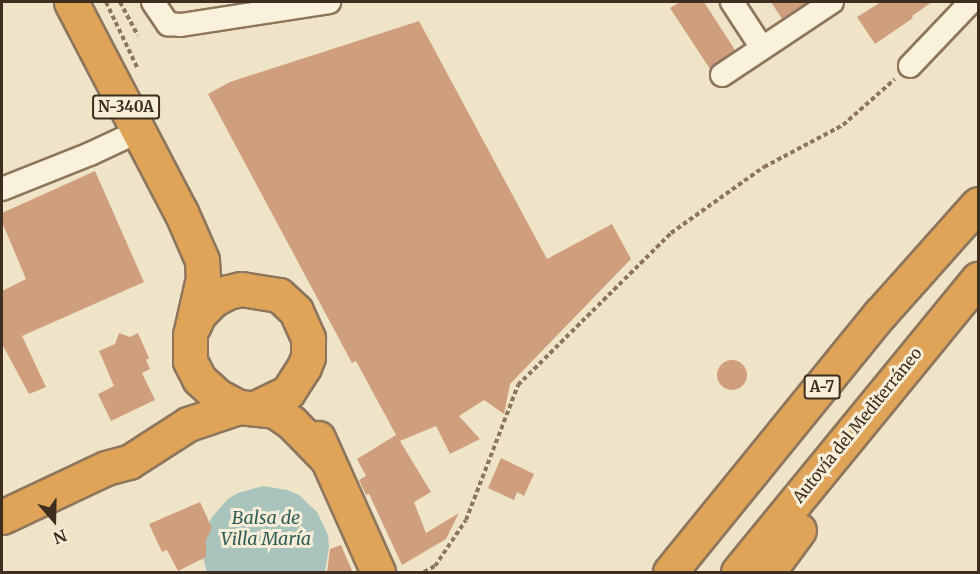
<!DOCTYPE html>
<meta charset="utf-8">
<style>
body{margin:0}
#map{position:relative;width:980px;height:574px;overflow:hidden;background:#f0e4c8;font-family:Merriweather,serif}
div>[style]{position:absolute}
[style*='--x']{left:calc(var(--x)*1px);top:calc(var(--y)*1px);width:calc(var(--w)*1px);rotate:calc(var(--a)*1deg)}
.water>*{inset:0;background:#a9c4bc}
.building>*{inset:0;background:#cf9f7d}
.round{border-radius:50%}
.path>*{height:4px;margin-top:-2px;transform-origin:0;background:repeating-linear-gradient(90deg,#8d765c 0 4.5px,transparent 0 7.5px)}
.roads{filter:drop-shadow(2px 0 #8d765c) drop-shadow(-2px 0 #8d765c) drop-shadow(0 2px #8d765c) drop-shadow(0 -2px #8d765c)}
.street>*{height:22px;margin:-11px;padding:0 11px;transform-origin:11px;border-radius:11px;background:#faf1dc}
.highway>*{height:33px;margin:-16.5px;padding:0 16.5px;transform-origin:16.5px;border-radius:16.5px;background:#e0a458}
span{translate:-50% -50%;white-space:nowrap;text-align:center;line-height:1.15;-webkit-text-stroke:6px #f7eed8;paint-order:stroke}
.shield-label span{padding:2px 4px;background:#f7eed8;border:2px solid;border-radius:4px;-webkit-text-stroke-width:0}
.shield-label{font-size:15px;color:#3d2e20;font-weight:700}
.street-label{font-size:16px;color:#3d2e20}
.water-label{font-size:18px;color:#2f5d5a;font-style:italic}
.frame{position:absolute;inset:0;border:3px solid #3d2e20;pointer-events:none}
.north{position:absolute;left:24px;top:490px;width:60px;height:60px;-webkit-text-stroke:4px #f7eed8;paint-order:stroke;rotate:160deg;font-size:16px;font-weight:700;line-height:24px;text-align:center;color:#3d2e20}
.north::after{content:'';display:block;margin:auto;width:21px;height:27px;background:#3d2e20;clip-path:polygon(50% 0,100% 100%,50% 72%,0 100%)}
</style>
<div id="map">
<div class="water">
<div style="clip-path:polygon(263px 486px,287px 490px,299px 495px,317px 512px,328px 535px,329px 547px,325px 572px,207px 572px,202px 553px,206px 528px,212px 517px,228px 499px,238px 493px)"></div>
</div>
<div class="building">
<div style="clip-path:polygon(680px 2px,704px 2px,735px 50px,710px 69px,670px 8px)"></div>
<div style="clip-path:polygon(771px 2px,808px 2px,782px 19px)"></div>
<div style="clip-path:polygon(881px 2px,932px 2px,912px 16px,913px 18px,875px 44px,857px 17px)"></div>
<div style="clip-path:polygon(419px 21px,547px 259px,612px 224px,631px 259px,510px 384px,504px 414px,484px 400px,459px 416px,480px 439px,450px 454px,436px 426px,400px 441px,431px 492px,414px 502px,426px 533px,459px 513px,446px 539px,402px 565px,369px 494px,366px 495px,359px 480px,366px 476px,357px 459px,396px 435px,356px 361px,352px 363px,208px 94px,230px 82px)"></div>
<div style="clip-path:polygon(95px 171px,144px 282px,22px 336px,46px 387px,29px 394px,2px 344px,2px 291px,26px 279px,2px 222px,2px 213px)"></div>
<div style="clip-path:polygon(119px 333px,130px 337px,138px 333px,149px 358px,146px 360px,150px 369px,142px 373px,155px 400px,111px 421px,98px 394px,114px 386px,99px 351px,115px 344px)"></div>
<div class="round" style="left:717px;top:360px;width:30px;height:30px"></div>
<div style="clip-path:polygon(501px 458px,534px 474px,524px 496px,517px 492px,514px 500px,488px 488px)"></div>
<div style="clip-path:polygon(200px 502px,212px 528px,206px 540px,206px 557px,178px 571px,167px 550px,162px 552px,149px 524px)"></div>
<div style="clip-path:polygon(341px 545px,353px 573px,327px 573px,330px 549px)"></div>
</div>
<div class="path">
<div style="--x:106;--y:2;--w:74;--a:64.5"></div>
<div style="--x:120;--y:2;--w:38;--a:62"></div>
<div style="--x:424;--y:572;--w:13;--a:-29"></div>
<div style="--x:435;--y:566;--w:55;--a:-56"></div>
<div style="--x:466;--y:520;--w:145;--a:-68.9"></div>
<div style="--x:518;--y:385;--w:216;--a:-44.8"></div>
<div style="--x:671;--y:233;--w:114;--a:-35.4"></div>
<div style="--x:764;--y:167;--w:89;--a:-28"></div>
<div style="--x:843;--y:125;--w:69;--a:-41.5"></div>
</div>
<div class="roads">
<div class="street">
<div style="--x:153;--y:2;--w:27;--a:56"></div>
<div style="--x:168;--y:24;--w:13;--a:4"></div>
<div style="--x:181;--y:25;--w:150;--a:-8.8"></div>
<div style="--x:732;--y:2;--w:55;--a:56.9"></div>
<div style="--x:910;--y:66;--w:88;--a:-46.4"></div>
<div style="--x:722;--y:75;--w:132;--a:-33.6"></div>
<div style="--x:2;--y:189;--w:95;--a:-21.7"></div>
<div style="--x:90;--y:154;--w:54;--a:-25.1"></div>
</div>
<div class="highway">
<div style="--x:71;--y:2;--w:237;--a:62.4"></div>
<div style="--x:181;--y:212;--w:52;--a:66.4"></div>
<div style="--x:202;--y:260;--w:18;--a:87"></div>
<div style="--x:203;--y:278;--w:58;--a:102.8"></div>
<div style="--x:190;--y:335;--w:26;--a:90"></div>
<div style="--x:190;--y:361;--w:20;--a:63"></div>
<div style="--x:199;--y:379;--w:25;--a:42"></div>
<div style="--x:218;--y:396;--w:24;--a:28"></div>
<div style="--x:239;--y:407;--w:36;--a:6"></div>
<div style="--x:275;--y:411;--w:21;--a:35"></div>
<div style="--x:292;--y:423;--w:50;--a:45.8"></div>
<div style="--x:194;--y:325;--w:12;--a:-66"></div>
<div style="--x:199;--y:314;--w:20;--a:-45"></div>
<div style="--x:213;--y:300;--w:17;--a:-28"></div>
<div style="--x:228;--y:292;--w:13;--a:-13"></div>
<div style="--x:241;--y:289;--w:38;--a:9"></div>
<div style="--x:279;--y:295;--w:23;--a:43"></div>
<div style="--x:296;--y:311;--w:30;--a:66"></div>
<div style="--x:308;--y:338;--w:19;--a:90"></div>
<div style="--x:308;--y:357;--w:11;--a:112"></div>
<div style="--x:304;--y:367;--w:30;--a:123"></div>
<div style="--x:288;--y:392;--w:34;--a:154"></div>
<div style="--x:318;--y:438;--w:147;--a:65.9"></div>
<div style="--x:2;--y:517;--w:115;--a:-25.2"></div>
<div style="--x:106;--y:468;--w:24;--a:-15"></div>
<div style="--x:129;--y:462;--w:70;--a:-32.8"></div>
<div style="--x:188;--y:424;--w:54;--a:-18.4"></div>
<div style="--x:670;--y:572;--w:333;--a:-50.9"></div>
<div style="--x:880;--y:314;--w:147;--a:-48.3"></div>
<div style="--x:738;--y:572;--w:379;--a:-50.7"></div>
<div style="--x:768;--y:572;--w:52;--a:-53.6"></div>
</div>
</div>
<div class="shield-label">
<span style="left:126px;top:107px">N-340A</span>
<span style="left:822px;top:387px">A-7</span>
</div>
<div class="street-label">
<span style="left:857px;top:425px;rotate:-51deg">Autovía del Mediterráneo</span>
</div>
<div class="water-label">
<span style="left:266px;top:529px">Balsa de<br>Villa María</span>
</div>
<div class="frame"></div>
<div class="north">N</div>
</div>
